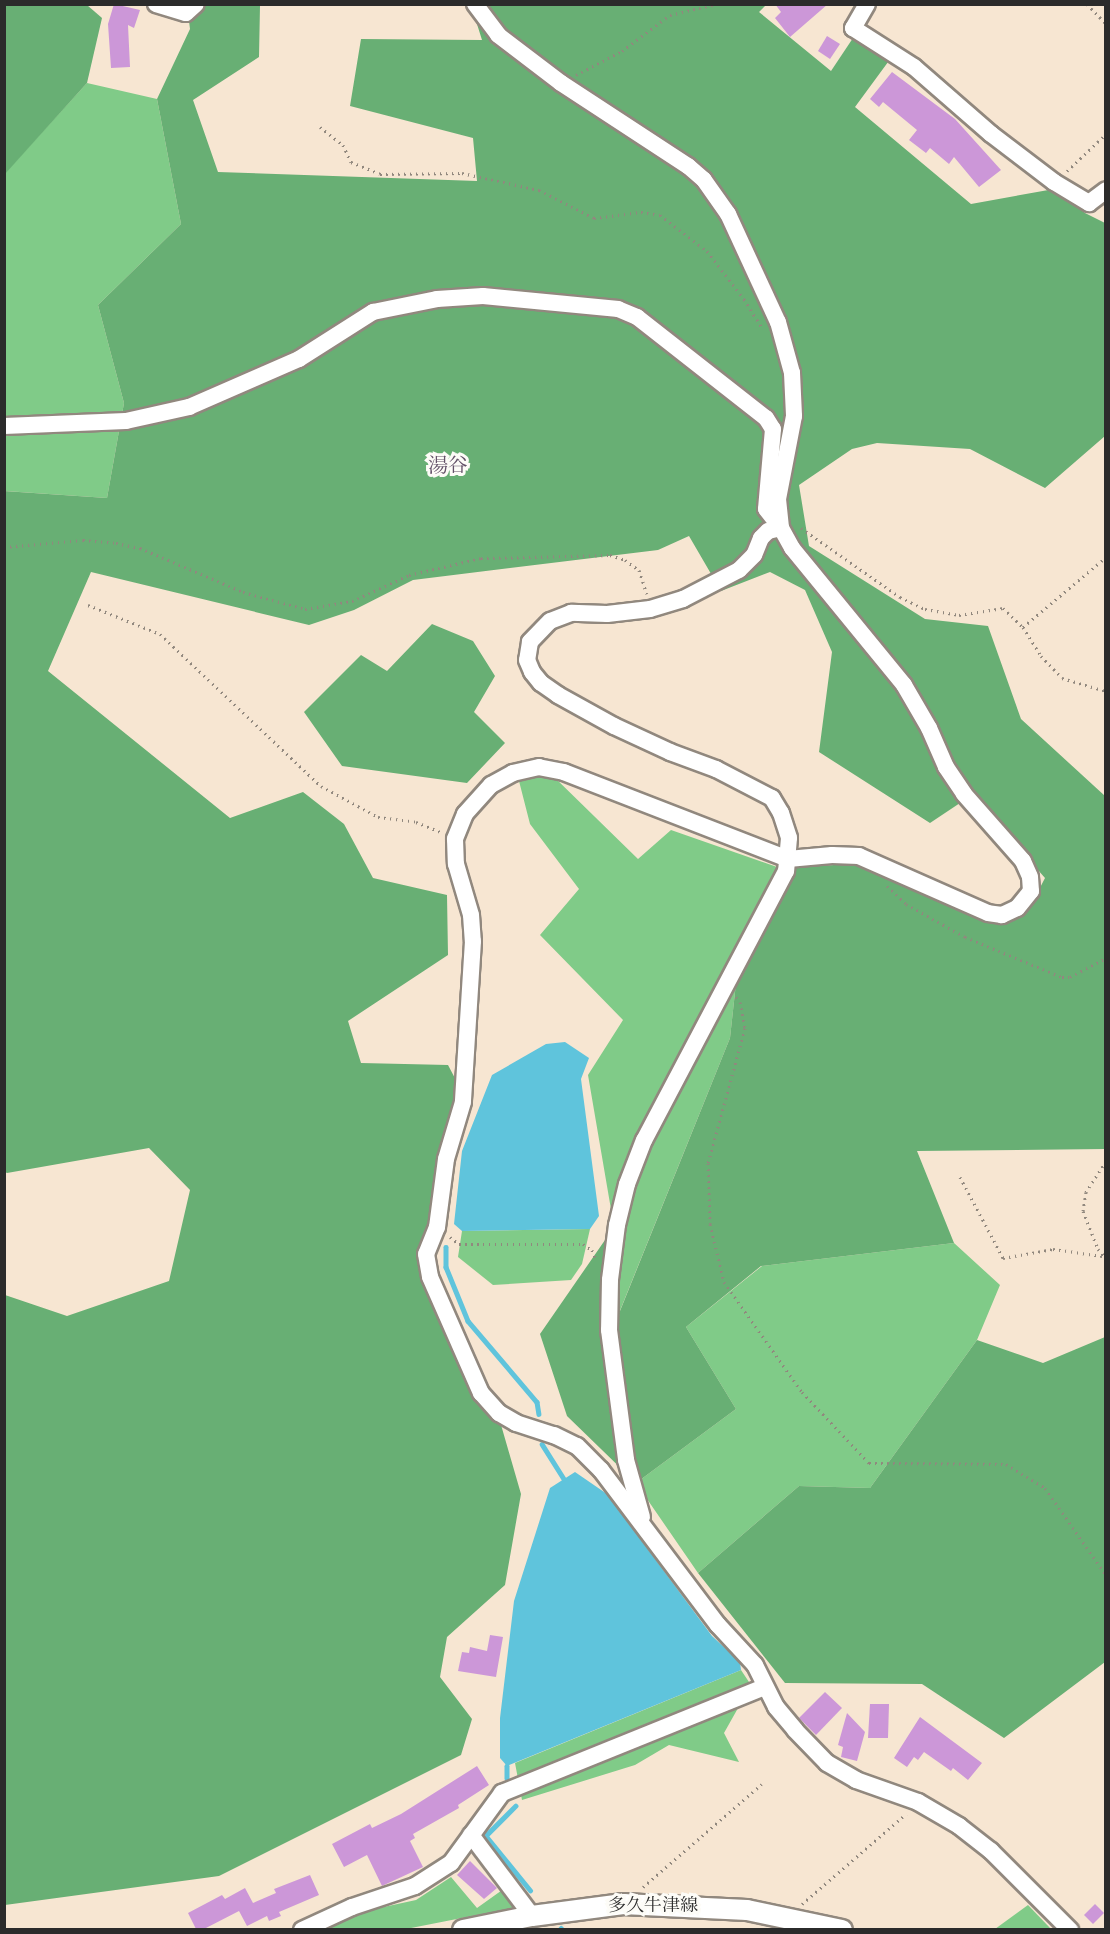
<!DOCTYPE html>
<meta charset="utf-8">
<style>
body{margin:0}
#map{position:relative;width:1110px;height:1934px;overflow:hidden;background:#f7e6d2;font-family:"IM FELL English","Noto Serif JP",serif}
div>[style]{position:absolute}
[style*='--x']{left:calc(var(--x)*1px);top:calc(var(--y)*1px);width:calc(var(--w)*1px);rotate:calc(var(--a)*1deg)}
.green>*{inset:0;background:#80cb88}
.forest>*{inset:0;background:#68af74}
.water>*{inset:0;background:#5fc4dc}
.stream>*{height:4.5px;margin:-2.25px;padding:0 2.25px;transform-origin:2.25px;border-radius:2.25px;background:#5fc4dc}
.building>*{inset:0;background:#cc97d8}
.path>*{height:3px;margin-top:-1.5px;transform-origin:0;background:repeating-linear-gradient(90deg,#91887e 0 1.5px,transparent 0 6px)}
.roads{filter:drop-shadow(2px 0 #91887e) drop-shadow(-2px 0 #91887e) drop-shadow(0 2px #91887e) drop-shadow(0 -2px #91887e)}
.minor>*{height:16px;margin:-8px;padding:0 8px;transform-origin:8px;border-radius:8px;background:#fff}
.major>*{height:20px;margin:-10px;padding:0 10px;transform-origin:10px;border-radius:10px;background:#fff}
span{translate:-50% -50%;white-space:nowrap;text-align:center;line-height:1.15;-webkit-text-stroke:6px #fdfcf7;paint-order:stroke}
.street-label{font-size:18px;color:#2b2b2b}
.neighbourhood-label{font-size:20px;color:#635168}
.frame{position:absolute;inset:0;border:6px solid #2b2b2b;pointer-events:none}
</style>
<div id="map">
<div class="green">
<div style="clip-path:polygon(87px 83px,157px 99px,181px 224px,98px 305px,124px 403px,107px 498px,5px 491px,4px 174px)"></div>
<div style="clip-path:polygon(551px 774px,638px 859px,671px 830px,780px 868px,741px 937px,730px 1038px,619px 1313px,614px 1227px,588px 1075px,623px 1020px,540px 935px,579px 889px,530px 824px,519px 781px)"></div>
<div style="clip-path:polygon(590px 1229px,582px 1264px,571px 1280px,493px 1285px,458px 1257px,462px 1231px)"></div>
<div style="clip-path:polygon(954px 1243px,1000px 1285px,977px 1340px,870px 1488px,799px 1486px,698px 1573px,636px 1483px,736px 1409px,686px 1327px,762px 1266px)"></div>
<div style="clip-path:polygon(741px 1670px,751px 1685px,724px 1733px,739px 1762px,669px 1745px,635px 1765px,522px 1800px,515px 1763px)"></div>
<div style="clip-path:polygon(451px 1877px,477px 1908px,505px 1888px,518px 1907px,406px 1929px,318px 1930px,356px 1913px,416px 1900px)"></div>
<div style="clip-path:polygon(1028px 1905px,1051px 1929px,995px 1929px)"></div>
</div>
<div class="forest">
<div style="clip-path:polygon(5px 4px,87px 5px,102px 18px,87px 83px,5px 174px)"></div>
<div style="clip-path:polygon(187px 5px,265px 5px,260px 6px,259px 57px,193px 100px,218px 172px,477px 181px,473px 138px,350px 106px,361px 39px,482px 40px,471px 5px,766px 5px,759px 12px,831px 71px,853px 38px,891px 58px,855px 107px,971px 204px,1054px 189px,1085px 213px,1105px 223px,1105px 436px,1045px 488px,970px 449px,877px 443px,852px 449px,799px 485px,809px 546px,925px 619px,988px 626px,1021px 719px,1105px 796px,1105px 1149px,917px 1151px,954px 1243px,761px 1266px,686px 1327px,736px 1409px,636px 1483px,567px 1416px,540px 1334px,614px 1227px,620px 1311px,730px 1038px,741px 937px,780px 868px,852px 864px,994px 924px,1028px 911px,1045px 878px,972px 795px,930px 823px,819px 752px,832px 652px,805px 590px,770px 572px,721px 591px,689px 536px,658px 550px,413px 580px,354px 610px,309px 625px,91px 572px,48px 671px,230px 818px,303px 792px,344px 824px,373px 878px,447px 895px,448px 955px,348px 1021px,361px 1063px,448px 1065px,468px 1103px,425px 1245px,495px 1404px,521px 1494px,505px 1585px,447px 1637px,440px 1677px,472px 1719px,461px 1755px,219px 1876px,5px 1905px,5px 1295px,67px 1316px,169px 1281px,190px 1190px,149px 1148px,7px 1173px,5px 1172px,4px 491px,107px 498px,124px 403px,98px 305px,181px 224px,157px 99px,190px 29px)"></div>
<div style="clip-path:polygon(432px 624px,473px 641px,495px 676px,474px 712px,505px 743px,467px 783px,342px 766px,304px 712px,361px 655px,387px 671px)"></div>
<div style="clip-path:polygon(1105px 1337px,1105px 1662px,1004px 1738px,922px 1684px,785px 1683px,698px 1573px,799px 1486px,870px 1488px,977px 1340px,1043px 1363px)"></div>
</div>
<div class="water">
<div style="clip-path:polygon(565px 1042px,589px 1058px,581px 1079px,599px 1216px,590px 1229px,462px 1231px,454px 1224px,462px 1151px,492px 1075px,546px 1044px)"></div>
<div style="clip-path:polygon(575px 1472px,607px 1494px,712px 1636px,740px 1662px,741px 1670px,507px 1766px,500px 1758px,500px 1718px,514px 1601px,550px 1488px)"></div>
</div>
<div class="stream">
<div style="--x:446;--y:1247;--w:20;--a:90"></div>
<div style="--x:446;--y:1267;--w:58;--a:67.8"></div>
<div style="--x:468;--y:1321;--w:106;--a:49.6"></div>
<div style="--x:537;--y:1402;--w:12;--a:81"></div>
<div style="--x:542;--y:1444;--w:41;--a:57.8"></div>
<div style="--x:507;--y:1766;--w:12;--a:90"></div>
<div style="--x:516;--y:1806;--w:42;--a:135"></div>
<div style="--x:486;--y:1836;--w:70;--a:50.8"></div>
<div style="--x:561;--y:1928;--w:3;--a:45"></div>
</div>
<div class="building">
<div style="clip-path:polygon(114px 4px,140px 10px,134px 28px,128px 25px,130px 67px,111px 68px,108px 24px)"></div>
<div style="clip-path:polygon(775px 4px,828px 4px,790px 37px,775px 18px,781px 12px)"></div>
<div style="clip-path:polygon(827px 36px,840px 44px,830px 59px,818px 51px)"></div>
<div style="clip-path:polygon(892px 72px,955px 119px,1001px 170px,979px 187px,954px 157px,949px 164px,930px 148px,926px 153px,909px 140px,917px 130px,883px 102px,879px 107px,870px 99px)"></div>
<div style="clip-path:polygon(490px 1635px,503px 1637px,496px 1677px,458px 1671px,462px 1652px,469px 1653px,470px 1647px,487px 1651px)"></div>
<div style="clip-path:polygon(825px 1692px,842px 1708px,816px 1735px,799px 1718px)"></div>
<div style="clip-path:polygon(870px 1704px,889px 1704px,888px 1738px,868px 1738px)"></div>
<div style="clip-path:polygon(847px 1713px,865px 1732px,857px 1761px,841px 1757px,843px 1747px,838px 1745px)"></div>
<div style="clip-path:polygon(920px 1717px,982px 1763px,968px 1780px,953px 1768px,951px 1771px,924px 1752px,918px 1760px,914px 1757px,907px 1767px,894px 1758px)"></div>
<div style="clip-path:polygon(477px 1766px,489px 1785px,458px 1805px,459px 1808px,413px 1834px,415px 1838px,410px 1841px,423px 1867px,382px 1886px,367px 1855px,344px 1867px,332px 1844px,370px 1824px,372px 1828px,401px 1814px)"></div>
<div style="clip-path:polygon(470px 1861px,497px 1888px,484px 1899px,457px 1875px)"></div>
<div style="clip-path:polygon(310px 1875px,319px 1895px,279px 1912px,281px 1916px,269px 1921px,267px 1916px,247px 1926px,239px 1911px,204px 1929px,196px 1929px,188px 1913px,222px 1895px,225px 1899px,245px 1888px,253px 1903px,276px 1893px,274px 1889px)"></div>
<div style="clip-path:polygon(1095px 1904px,1104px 1913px,1093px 1924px,1084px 1915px)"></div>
</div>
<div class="path">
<div style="--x:1087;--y:4;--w:28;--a:46"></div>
<div style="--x:576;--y:75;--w:52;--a:-27.6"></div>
<div style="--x:622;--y:51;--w:60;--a:-36.9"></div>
<div style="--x:670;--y:15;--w:47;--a:-13.4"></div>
<div style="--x:320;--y:127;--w:29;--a:38"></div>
<div style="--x:343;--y:145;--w:19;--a:65"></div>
<div style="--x:351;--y:162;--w:31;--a:22"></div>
<div style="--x:380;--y:174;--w:82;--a:-0.7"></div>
<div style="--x:462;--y:173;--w:79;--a:12.4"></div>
<div style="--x:539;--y:190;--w:62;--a:27"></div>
<div style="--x:594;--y:218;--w:47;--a:-7.3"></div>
<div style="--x:641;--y:212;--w:19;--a:9"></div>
<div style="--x:660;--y:215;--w:59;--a:37.5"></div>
<div style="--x:707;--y:251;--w:61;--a:52.4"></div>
<div style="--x:744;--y:299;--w:32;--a:58"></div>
<div style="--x:1067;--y:171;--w:54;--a:-43.5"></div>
<div style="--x:801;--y:528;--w:121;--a:34.9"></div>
<div style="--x:900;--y:597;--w:28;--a:26"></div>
<div style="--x:925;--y:609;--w:35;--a:10"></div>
<div style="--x:959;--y:615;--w:45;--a:-9"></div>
<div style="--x:1003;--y:608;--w:28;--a:44"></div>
<div style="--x:1023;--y:627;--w:109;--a:-40.1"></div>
<div style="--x:4;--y:547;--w:79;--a:-5.1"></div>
<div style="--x:83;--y:540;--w:33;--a:5"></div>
<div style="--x:116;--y:543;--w:25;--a:12"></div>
<div style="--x:140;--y:548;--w:112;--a:23.1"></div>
<div style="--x:243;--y:592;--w:64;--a:15.3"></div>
<div style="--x:305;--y:609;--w:48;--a:-9.7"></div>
<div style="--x:352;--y:601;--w:63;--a:-24.5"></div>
<div style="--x:409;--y:575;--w:74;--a:-13.3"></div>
<div style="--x:481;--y:558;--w:129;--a:-1.3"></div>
<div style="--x:610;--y:555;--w:16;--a:18"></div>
<div style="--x:625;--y:560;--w:17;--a:36"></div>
<div style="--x:639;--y:570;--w:25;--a:72"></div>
<div style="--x:88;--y:605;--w:78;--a:21.9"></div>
<div style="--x:160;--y:634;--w:221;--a:43.4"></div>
<div style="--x:321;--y:786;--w:65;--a:28.5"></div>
<div style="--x:378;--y:817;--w:38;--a:7"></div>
<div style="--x:416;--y:822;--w:29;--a:22"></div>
<div style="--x:1023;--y:627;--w:34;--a:58"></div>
<div style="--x:1041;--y:656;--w:30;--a:46"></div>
<div style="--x:1062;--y:678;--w:46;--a:16.5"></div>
<div style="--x:887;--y:886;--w:26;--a:43"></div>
<div style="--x:906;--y:904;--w:68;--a:29.2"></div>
<div style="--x:965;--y:937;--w:105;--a:22.4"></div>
<div style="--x:1062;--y:977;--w:8;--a:0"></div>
<div style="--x:1070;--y:977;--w:41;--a:-27.8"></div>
<div style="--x:736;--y:997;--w:6;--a:51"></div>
<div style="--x:740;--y:1002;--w:26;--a:79"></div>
<div style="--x:745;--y:1028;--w:140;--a:105.3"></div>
<div style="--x:708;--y:1163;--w:61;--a:88.1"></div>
<div style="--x:710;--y:1224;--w:60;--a:76.4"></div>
<div style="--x:724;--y:1282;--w:135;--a:54.7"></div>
<div style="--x:802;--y:1392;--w:98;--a:46.7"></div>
<div style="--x:869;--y:1463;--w:137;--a:0.4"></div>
<div style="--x:1006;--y:1464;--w:46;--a:31.6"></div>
<div style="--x:1045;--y:1488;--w:106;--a:55"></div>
<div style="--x:1106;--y:1161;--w:37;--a:123"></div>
<div style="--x:1086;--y:1192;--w:19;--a:99"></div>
<div style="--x:1083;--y:1211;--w:41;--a:68.5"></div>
<div style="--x:1098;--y:1249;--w:12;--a:48"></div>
<div style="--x:960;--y:1177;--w:92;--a:62"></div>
<div style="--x:1003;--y:1258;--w:51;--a:-10.2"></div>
<div style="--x:1053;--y:1249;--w:50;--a:8"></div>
<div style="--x:450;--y:1237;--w:11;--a:38"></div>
<div style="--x:459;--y:1244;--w:124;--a:0"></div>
<div style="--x:583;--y:1244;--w:11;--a:34"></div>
<div style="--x:592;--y:1250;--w:10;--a:66"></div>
<div style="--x:643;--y:1887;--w:157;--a:-40.9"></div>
<div style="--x:802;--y:1904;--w:138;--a:-40.9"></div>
</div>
<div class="roads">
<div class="minor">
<div style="--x:156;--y:4;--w:31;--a:17"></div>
<div style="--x:186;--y:13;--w:13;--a:-42"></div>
<div style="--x:475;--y:4;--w:39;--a:53"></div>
<div style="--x:498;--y:35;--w:79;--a:37.3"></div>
<div style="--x:561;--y:83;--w:152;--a:33.2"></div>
<div style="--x:688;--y:166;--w:21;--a:41"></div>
<div style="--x:704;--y:180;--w:42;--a:54.8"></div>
<div style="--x:728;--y:214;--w:119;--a:65.2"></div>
<div style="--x:778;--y:322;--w:53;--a:74.6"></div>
<div style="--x:792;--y:373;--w:43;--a:87.3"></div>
<div style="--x:794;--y:416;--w:85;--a:100.9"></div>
<div style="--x:778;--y:499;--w:29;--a:84"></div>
<div style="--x:781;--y:528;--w:23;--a:61"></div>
<div style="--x:792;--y:548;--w:177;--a:50.7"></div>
<div style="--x:904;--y:685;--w:50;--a:59.8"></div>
<div style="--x:929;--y:728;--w:43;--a:66.4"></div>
<div style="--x:946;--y:767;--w:32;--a:56"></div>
<div style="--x:964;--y:794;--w:89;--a:48.6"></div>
<div style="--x:1023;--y:861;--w:17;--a:66"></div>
<div style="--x:1030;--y:877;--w:14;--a:86"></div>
<div style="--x:1031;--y:891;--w:22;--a:129"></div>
<div style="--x:1017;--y:908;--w:17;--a:155"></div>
<div style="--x:1002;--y:915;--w:14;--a:-172"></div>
<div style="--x:988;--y:913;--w:141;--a:-156.2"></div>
<div style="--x:859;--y:856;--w:27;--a:-178"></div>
<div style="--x:832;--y:855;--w:44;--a:174.8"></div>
<div style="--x:788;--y:859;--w:240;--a:-158.8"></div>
<div style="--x:564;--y:772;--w:25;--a:-169"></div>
<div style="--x:539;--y:767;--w:27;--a:167"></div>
<div style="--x:513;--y:773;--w:25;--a:151"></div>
<div style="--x:491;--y:785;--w:39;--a:132"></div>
<div style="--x:465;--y:814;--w:27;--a:112"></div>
<div style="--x:455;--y:839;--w:25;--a:88"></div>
<div style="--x:456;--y:864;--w:53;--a:73.6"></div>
<div style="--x:471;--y:915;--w:26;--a:86"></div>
<div style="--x:473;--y:941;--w:161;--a:93.6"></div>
<div style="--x:463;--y:1102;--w:59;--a:106.6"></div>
<div style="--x:446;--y:1159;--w:69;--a:97.5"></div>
<div style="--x:437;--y:1227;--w:29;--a:112"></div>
<div style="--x:426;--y:1254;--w:23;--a:80"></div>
<div style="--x:430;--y:1277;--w:127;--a:66.3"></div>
<div style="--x:481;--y:1393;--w:27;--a:48"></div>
<div style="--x:499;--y:1413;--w:20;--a:30"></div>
<div style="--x:516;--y:1423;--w:40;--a:18"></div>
<div style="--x:554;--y:1435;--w:25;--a:26"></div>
<div style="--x:577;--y:1446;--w:34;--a:45"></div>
<div style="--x:601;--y:1470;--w:194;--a:53"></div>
<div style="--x:718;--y:1625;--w:54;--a:47.2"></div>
<div style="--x:755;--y:1665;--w:47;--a:63.4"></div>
<div style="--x:776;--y:1707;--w:30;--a:50"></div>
<div style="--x:795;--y:1730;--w:46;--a:45.9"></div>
<div style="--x:827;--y:1763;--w:34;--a:30"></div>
<div style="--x:856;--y:1780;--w:66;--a:19.5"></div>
<div style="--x:918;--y:1802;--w:48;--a:30.3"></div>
<div style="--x:959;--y:1826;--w:41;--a:38"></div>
<div style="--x:991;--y:1851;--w:112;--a:45"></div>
<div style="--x:867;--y:4;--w:28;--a:120"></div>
<div style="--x:853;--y:28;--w:72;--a:32.6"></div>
<div style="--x:914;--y:67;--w:102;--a:41"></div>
<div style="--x:991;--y:134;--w:79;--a:37.3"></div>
<div style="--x:1054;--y:182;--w:41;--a:31"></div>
<div style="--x:1089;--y:203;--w:21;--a:-37"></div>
<div style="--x:4;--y:426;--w:122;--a:-2.3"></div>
<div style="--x:126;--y:421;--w:65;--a:-12.5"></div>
<div style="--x:189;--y:407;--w:120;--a:-23.6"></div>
<div style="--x:299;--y:359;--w:88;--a:-32.4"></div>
<div style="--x:373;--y:312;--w:65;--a:-11.5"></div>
<div style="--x:437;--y:299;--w:46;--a:-3.7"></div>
<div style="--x:483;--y:296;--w:136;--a:5.5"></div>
<div style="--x:618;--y:309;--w:21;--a:23"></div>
<div style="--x:637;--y:317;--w:164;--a:38.1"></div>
<div style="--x:766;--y:418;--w:13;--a:58"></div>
<div style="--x:773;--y:429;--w:80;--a:95"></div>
<div style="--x:766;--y:509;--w:24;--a:52"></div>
<div style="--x:781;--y:528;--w:13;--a:167"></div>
<div style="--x:768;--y:531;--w:10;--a:135"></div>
<div style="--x:761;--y:538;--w:18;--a:112"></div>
<div style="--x:754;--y:555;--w:21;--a:135"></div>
<div style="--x:739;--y:570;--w:63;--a:152.6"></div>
<div style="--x:683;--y:599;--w:34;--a:163"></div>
<div style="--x:650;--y:609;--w:43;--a:173.4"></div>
<div style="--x:607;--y:614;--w:36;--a:-178"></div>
<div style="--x:571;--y:613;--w:22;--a:159"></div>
<div style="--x:550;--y:621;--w:29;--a:134"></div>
<div style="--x:530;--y:642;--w:18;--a:99"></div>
<div style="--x:527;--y:660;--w:13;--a:67"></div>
<div style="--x:532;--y:672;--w:14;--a:51"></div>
<div style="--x:541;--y:683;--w:21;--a:35"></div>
<div style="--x:558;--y:695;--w:64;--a:29"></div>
<div style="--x:614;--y:726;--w:62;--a:24.9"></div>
<div style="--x:670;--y:752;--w:49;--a:20.3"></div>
<div style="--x:716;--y:769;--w:63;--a:27.4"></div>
<div style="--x:772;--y:798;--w:17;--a:59"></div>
<div style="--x:781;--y:813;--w:26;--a:72"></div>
<div style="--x:789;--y:838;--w:33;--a:95"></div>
<div style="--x:786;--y:871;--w:304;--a:117.8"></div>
<div style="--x:644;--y:1140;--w:47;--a:111.1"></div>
<div style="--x:627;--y:1184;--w:42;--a:103.7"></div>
<div style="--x:617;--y:1225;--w:55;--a:97.3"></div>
<div style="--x:610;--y:1280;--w:50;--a:91.1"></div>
<div style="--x:609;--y:1330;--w:131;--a:82.5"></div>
<div style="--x:626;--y:1460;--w:59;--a:74.3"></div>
<div style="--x:471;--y:1835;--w:101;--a:53"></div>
<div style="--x:302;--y:1930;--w:55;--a:-24.7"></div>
<div style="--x:352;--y:1907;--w:66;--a:-18.4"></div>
<div style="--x:415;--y:1886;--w:43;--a:-32.6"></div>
<div style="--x:451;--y:1863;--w:87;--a:-53.9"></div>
<div style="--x:502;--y:1793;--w:283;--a:-22"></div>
</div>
<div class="major">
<div style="--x:463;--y:1930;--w:70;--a:-11.5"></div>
<div style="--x:532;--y:1916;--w:92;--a:-7.5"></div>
<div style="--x:623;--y:1904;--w:124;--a:2.8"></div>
<div style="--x:747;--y:1910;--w:97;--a:11.9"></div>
</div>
</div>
<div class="street-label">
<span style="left:653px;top:1907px">多久牛津線</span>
</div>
<div class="neighbourhood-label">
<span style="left:448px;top:466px">湯谷</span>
</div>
<div class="frame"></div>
</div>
